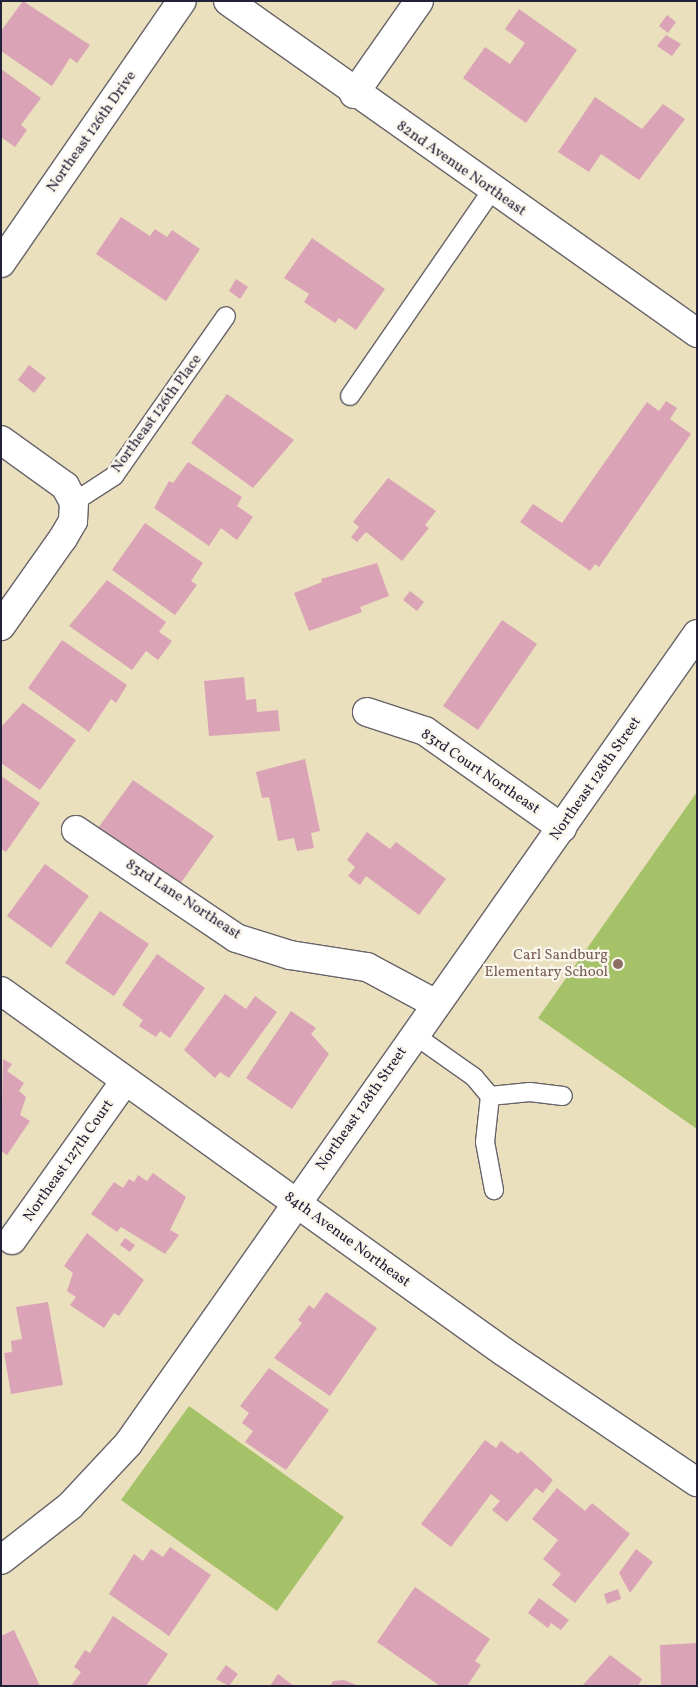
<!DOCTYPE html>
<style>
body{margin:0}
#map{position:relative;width:698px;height:1687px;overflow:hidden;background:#eae0be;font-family:Vollkorn,serif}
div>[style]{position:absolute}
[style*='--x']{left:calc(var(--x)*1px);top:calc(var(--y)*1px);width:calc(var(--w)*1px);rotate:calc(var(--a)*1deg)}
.green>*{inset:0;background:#a6c269}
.building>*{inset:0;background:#daa3b6}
.roads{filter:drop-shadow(1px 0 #686469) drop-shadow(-1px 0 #686469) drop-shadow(0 1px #686469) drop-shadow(0 -1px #686469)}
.lane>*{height:18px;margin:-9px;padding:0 9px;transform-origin:9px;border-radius:9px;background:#fff}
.street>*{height:28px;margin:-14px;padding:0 14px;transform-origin:14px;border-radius:14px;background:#fff}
.secondary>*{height:28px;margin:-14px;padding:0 14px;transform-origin:14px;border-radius:14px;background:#fff}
.dots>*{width:14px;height:14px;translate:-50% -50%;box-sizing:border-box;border:2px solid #fbf7ec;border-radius:50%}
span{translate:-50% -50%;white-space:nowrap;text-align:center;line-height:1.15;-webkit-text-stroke:4.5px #fbf7ec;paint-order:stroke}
.street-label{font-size:15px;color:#22223b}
.education-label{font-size:15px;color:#785e54}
.right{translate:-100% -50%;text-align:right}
.frame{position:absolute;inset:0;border:2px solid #22223b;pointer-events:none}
</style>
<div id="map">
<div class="green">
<div style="clip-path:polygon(697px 792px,697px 1129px,538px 1018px)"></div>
<div style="clip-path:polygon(189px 1406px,344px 1517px,277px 1611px,121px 1500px)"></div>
</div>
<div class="building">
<div style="clip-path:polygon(23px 1px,90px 45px,77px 63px,70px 58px,52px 86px,1px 51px,1px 31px)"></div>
<div style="clip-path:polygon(519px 9px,577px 50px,526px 123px,463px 78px,485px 47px,510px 64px,525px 43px,505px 29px)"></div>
<div style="clip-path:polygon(667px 15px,676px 22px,668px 33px,659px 26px)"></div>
<div style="clip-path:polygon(666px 35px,681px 44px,672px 56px,657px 46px)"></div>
<div style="clip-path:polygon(1px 69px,41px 98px,21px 125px,27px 130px,15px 147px,1px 137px)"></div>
<div style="clip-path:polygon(595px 97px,642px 129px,663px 104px,685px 119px,639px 180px,601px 154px,589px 172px,558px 152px)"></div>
<div style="clip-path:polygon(121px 217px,150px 236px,155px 229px,167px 237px,172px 230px,200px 249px,166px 301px,96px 254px)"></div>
<div style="clip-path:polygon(312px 238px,385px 289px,356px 330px,339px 318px,335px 323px,304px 302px,309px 294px,284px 278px)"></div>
<div style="clip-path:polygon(236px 279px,248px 287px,240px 299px,229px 291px)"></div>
<div style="clip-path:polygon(29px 365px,46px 378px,34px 393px,18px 380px)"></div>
<div style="clip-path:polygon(227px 394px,294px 440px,253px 488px,191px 443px)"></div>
<div style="clip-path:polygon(666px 401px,677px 408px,670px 419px,691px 434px,599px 567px,595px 564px,590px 571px,520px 522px,533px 504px,562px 523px,647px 402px,659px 411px)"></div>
<div style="clip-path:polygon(188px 462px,242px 497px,237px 506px,253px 517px,237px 540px,221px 528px,209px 546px,154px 508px,169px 481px,173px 483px)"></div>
<div style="clip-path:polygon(388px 478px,436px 511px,425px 525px,429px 528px,402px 561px,366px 532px,357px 542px,351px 537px,359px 527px,353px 522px)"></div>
<div style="clip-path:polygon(145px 523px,203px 563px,191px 581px,197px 585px,175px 615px,112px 570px)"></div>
<div style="clip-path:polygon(377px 563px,389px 596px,360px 607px,362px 612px,309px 631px,294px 593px,322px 582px,321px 579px)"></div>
<div style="clip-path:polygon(107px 580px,166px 622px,159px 632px,172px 641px,158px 660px,146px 651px,132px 670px,69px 626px)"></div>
<div style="clip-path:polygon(410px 591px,424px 602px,417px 611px,403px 600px)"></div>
<div style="clip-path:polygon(502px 620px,537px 644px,478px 730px,443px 706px)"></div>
<div style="clip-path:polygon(62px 640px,127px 685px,116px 703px,111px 699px,89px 732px,28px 688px)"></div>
<div style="clip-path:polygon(244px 677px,246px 700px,256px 699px,257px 712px,278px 710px,280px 731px,209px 736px,204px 681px)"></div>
<div style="clip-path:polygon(23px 703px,76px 740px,40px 790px,1px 763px,1px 727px)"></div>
<div style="clip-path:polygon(305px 759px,320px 831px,311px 833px,314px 848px,297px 851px,294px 838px,278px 841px,269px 797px,262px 798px,256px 772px)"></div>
<div style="clip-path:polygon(1px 776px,40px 803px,6px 852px,1px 849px)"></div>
<div style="clip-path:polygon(133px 780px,214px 836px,180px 884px,98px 828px)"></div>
<div style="clip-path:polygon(367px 832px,390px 849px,396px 842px,446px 879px,419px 915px,366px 876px,360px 885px,348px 876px,355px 867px,347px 860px)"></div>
<div style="clip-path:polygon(45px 864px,89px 896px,51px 948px,7px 916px)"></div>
<div style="clip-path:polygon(100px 911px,149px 944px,114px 996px,65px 963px)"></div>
<div style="clip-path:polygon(157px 954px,205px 988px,170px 1038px,160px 1031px,156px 1037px,139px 1026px,143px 1020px,122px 1005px)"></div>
<div style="clip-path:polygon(225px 994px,246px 1009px,255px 996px,277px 1012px,229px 1078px,220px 1072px,215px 1078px,184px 1050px)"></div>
<div style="clip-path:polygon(291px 1011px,316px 1028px,311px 1034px,329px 1054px,292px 1109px,246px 1078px)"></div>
<div style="clip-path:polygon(3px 1059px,12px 1064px,7px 1071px,24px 1083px,19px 1091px,26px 1097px,20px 1115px,30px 1121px,7px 1155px,1px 1151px)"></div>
<div style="clip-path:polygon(153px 1173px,186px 1197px,170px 1230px,179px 1235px,165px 1254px,121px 1227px,117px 1232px,91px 1214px,114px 1182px,123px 1188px,129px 1179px,134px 1182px,138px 1175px,147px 1181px)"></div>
<div style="clip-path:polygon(87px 1233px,144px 1280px,119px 1316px,114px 1313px,104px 1328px,70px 1305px,76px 1297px,67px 1291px,73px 1273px,64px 1266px)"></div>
<div style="clip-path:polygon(125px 1238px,135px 1245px,130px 1252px,120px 1245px)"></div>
<div style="clip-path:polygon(326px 1292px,377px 1328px,330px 1396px,274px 1358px,302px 1323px,298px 1320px,309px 1305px,314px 1309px)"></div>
<div style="clip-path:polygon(48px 1302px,63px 1385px,11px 1394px,4px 1353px,12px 1352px,11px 1341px,22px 1339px,16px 1307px)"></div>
<div style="clip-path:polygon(269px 1368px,329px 1410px,286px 1470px,245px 1442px,253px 1431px,242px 1423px,249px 1413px,240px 1406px)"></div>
<div style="clip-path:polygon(485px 1440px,496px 1448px,501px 1441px,518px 1454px,521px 1451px,553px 1480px,543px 1493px,536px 1488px,507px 1522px,492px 1510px,500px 1501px,491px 1494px,451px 1547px,421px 1524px)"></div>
<div style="clip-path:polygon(557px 1488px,585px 1511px,592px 1503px,630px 1534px,575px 1603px,552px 1585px,561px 1574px,543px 1559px,558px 1540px,532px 1519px)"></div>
<div style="clip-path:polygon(170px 1547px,211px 1575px,169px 1636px,109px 1594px,134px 1554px,143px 1561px,151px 1549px,163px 1557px)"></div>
<div style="clip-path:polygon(636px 1549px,653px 1562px,630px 1593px,619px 1573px)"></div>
<div style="clip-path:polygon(415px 1587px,490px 1639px,475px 1661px,481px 1665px,467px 1686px,440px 1686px,377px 1642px)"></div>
<div style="clip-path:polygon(618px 1589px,621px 1599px,607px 1604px,604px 1594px)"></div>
<div style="clip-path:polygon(539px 1598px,569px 1620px,561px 1630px,551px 1623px,548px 1628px,528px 1613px)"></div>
<div style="clip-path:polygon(113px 1616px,168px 1654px,146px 1686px,71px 1686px,81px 1672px,74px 1667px,85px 1650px,90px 1653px)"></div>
<div style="clip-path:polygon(14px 1630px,40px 1686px,1px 1686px,1px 1636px)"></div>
<div style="clip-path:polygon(697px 1643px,697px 1686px,661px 1686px,660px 1645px)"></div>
<div style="clip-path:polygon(610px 1655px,642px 1679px,638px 1686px,582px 1686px)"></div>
<div style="clip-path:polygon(226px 1665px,238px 1674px,229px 1686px,216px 1679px)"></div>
<div style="clip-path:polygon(278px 1674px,294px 1686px,270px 1686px)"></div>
<div style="clip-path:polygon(344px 1680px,359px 1686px,330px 1686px,333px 1681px)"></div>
</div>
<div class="roads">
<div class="lane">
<div style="--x:350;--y:396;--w:250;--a:-55.4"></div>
<div style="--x:74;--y:502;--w:48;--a:-33"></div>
<div style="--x:114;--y:476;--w:195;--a:-55"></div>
<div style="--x:413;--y:1034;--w:75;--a:35.2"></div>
<div style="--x:474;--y:1077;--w:25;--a:50"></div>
<div style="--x:490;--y:1096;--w:46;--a:96.2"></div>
<div style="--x:485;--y:1142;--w:49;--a:79.4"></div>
<div style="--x:490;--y:1096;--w:40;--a:-5.7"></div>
<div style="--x:530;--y:1092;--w:33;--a:7"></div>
</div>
<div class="street">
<div style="--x:228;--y:1;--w:575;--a:35.29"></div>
<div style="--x:354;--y:94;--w:113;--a:-55"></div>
<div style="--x:1;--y:263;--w:318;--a:-55.4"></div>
<div style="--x:1;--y:440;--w:79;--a:35.7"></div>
<div style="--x:65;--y:486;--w:18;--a:61"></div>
<div style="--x:74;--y:502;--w:19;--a:93"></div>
<div style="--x:73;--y:521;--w:20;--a:120"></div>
<div style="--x:63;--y:538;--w:108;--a:125.2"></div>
<div style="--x:367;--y:712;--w:61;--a:18.1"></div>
<div style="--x:425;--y:731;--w:168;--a:35.3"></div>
<div style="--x:76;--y:830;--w:193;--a:34"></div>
<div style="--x:236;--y:938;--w:57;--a:17.5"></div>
<div style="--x:290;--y:955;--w:78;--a:8.9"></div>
<div style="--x:367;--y:967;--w:78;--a:28.2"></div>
<div style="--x:12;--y:1240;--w:195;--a:-54.6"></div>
<div style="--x:1;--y:1560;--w:88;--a:-38"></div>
<div style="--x:70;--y:1506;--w:85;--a:-46.9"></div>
<div style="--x:128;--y:1444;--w:990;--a:-54.91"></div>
</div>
<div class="secondary">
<div style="--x:1;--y:991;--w:619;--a:35.67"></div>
<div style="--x:504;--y:1352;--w:233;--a:34"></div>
</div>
</div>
<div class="dots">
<div style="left:618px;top:964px;background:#8d6e63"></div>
</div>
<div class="street-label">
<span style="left:92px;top:132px;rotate:-55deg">Northeast 126th Drive</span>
<span style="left:461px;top:169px;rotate:35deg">82nd Avenue Northeast</span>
<span style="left:157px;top:414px;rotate:-54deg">Northeast 126th Place</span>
<span style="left:480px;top:772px;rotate:34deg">83rd Court Northeast</span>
<span style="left:596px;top:779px;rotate:-55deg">Northeast 128th Street</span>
<span style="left:183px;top:900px;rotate:33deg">83rd Lane Northeast</span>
<span style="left:362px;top:1109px;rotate:-55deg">Northeast 128th Street</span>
<span style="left:69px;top:1161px;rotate:-55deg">Northeast 127th Court</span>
<span style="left:347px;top:1240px;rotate:36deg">84th Avenue Northeast</span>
</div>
<div class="education-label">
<span class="right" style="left:608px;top:964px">Carl Sandburg<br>Elementary School</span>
</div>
<div class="frame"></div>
</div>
